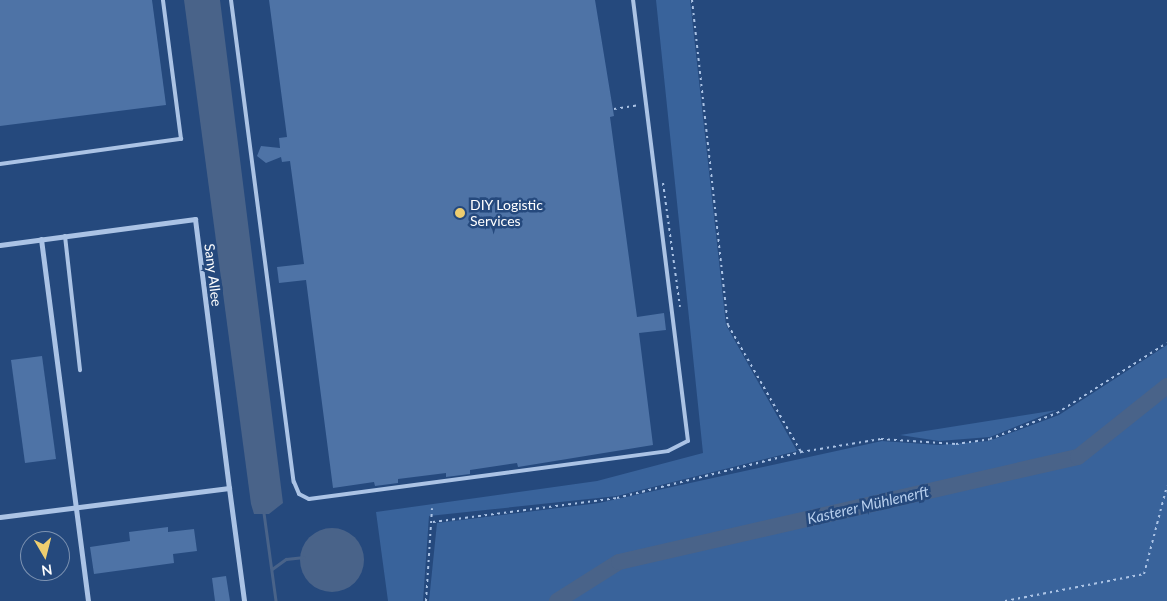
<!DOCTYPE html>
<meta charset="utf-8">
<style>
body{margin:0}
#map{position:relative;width:1167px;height:601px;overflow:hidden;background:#25497d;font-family:Lato,sans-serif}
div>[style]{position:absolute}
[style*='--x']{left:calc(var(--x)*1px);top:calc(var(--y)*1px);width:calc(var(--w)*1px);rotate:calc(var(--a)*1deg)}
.green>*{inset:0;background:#39639b}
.water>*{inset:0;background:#496389}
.round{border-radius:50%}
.stream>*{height:2.5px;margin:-1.25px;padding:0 1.25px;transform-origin:1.25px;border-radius:1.25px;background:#496389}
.river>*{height:16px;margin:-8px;padding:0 8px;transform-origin:8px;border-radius:8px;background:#496389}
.building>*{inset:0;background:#4e73a6}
.path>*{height:2px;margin-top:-1px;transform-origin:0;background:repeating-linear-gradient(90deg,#abc3e5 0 2.5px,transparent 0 6.5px)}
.service>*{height:4px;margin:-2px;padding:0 2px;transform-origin:2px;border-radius:2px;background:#abc3e5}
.minor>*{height:5px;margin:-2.5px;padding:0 2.5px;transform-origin:2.5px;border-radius:2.5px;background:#abc3e5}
.dots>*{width:14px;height:14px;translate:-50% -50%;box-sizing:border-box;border:2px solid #25497d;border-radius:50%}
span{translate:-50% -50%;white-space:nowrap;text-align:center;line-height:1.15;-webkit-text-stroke:5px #25497d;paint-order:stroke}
.poi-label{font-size:14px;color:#fff}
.left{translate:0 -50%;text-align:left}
.street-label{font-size:14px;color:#fff}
.water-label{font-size:15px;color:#b6ceed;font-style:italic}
.north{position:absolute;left:20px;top:531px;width:50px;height:50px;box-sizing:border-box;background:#25497d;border:1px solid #7c92b1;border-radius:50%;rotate:172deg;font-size:14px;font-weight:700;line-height:20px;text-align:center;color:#fff}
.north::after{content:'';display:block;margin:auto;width:18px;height:22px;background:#eecd6f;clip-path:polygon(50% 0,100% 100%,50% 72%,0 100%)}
</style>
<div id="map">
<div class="green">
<div style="clip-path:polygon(656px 0,690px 0,726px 325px,797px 451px,617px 496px,429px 516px,423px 601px,388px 601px,376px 512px,597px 481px,703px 453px)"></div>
<div style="clip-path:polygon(1167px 345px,1167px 384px,1077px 456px,617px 561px,551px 601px,429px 601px,437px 523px,599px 503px,882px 441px,939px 445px,989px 441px,1059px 415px)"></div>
<div style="clip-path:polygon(1167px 387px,1167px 601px,562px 601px,619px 565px,1079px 458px)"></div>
<div style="clip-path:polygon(1057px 410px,990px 437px,939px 441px,900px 435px)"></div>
</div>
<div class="water">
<div style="clip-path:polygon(184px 0,220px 0,283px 503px,269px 514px,254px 514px,251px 504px)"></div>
<div class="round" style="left:300px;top:528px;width:64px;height:64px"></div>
</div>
<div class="stream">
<div style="--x:264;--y:513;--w:89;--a:82.2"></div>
<div style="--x:272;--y:569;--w:17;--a:-36"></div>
<div style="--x:286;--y:559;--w:18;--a:-6"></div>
</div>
<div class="river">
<div style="--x:557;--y:601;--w:73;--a:-32.2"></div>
<div style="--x:619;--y:562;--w:471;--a:-12.9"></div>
<div style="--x:1078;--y:457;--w:114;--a:-38.6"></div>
</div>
<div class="building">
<div style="clip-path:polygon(0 0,152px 0,166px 105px,0 126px)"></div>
<div style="clip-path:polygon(269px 0,595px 0,614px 116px,610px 117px,637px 317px,664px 313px,666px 330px,639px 333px,653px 445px,518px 467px,517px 463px,470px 470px,470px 474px,446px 477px,446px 473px,398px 479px,398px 483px,375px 486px,374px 482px,333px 488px,306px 280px,279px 283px,277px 267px,304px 264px,290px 161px,282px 162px,281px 157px,266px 163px,257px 156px,261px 146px,280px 148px,279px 138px,287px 137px)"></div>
<div style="clip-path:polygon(42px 356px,56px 459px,25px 463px,11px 360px)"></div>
<div style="clip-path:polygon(168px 527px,168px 532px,194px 529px,197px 551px,173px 554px,174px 563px,94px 574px,90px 547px,130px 541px,129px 532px)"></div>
<div style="clip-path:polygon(226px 576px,230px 601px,215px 601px,212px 578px)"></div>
</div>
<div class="path">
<div style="--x:692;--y:0;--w:327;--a:83.7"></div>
<div style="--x:728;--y:325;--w:146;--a:60.1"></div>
<div style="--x:614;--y:109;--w:26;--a:-9"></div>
<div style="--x:663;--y:183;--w:125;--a:82.2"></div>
<div style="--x:433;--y:522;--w:186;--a:-7.4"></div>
<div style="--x:617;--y:498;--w:190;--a:-14"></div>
<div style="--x:801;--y:452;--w:81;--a:-9.2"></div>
<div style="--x:881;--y:439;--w:75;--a:3.8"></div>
<div style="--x:956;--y:444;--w:34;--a:-8"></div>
<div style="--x:990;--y:439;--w:72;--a:-21.2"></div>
<div style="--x:1057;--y:413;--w:130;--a:-32.5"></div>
<div style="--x:426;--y:601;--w:93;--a:-86.3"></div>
<div style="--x:1005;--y:601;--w:142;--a:-11"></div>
<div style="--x:1144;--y:574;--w:91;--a:-75.4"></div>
</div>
<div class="service">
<div style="--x:231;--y:0;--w:486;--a:82.6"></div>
<div style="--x:294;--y:482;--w:13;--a:67"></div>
<div style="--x:299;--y:494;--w:11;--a:27"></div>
<div style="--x:309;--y:499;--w:362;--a:-7.6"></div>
<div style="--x:668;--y:451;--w:22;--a:-27"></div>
<div style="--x:688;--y:441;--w:444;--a:-97.1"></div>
<div style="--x:0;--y:164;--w:183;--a:-7.9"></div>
<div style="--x:181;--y:139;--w:140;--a:-97.4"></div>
<div style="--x:65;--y:236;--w:135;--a:83.6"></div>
</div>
<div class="minor">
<div style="--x:41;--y:239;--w:365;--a:82.6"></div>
<div style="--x:0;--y:245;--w:197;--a:-7.6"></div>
<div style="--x:195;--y:219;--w:271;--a:82.8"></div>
<div style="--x:0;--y:517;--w:231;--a:-7.2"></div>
<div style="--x:229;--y:488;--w:114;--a:82.4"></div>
</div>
<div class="dots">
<div style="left:460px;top:213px;background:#eecd6f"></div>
</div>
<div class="poi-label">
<span class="left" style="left:470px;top:213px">DIY Logistic<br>Services</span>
</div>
<div class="street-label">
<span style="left:213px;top:275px;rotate:83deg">Sany Allee</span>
</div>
<div class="water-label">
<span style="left:868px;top:505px;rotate:-13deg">Kasterer Mühlenerft</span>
</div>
<div class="north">N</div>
</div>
